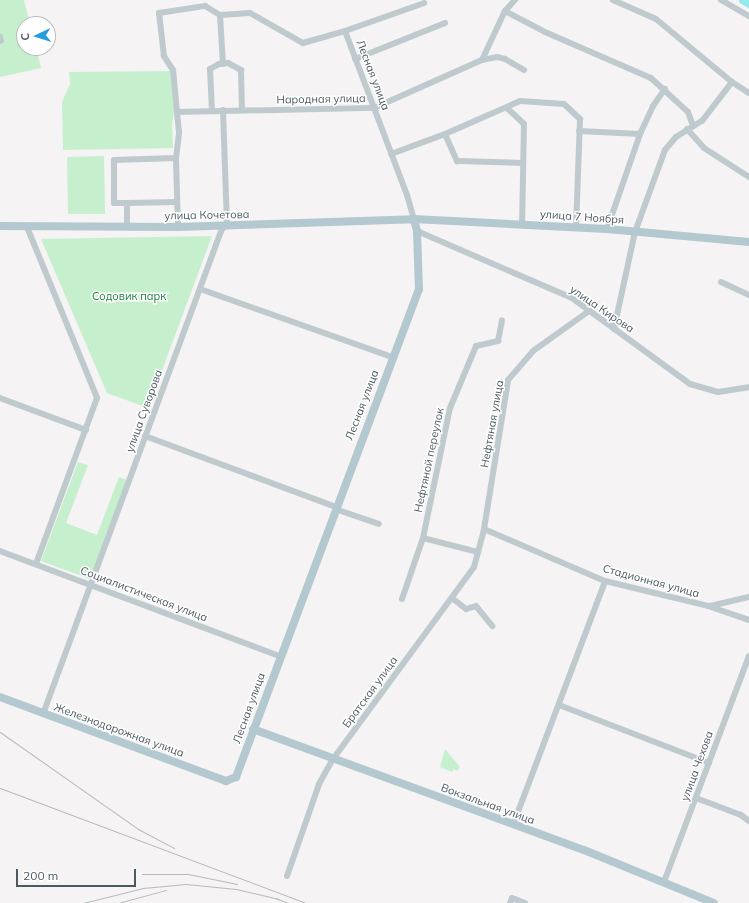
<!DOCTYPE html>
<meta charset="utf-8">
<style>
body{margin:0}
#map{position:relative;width:749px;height:903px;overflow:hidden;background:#f5f3f3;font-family:Mulish,sans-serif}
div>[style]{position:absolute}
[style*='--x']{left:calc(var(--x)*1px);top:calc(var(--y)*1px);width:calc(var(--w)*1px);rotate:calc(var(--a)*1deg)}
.green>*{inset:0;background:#c5efcd}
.river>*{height:7px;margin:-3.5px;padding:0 3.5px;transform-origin:3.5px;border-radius:3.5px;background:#94e9ea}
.minor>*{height:6px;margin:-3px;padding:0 3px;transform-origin:3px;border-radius:3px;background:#bfcace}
.major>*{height:8px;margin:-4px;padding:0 4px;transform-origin:4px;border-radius:4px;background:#b4c8d0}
.rail>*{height:1px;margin:-0.5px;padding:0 0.5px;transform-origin:0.5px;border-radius:0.5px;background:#b5babd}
span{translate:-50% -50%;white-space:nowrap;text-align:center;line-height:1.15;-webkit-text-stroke:3px #fff;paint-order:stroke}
.street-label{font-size:11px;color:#4b5a60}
.park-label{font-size:11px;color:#1c813a}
.north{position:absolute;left:16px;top:16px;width:40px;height:40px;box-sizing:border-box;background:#fff;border:1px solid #b7bdbf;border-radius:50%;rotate:266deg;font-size:11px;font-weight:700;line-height:16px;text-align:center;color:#4b5a60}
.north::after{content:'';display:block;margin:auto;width:14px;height:18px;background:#249cde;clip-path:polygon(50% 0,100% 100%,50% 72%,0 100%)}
.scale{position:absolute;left:16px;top:869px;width:120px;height:18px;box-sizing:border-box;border:2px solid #4b5a60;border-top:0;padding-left:5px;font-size:12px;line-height:14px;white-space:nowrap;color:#4b5a60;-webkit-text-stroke:3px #fff;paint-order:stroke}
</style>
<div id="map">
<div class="green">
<div style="clip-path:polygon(0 0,24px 0,30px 24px,24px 24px,24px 48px,36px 48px,41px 68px,0 77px)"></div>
<div style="clip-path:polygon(170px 71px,175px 104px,172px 125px,173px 148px,63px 150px,62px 102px,70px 84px,69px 72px)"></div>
<div style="clip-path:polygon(104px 156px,105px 214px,68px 214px,67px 157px)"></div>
<div style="clip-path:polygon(212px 236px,148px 408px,107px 393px,41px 239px)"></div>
<div style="clip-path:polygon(78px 462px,88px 465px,66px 523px,97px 535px,119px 477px,127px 480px,90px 579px,41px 561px)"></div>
<div style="clip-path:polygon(445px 749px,460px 767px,457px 771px,454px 769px,452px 772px,440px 767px)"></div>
</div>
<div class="river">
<div style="--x:742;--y:0;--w:8;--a:30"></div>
</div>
<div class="minor">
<div style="--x:613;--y:0;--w:47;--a:23.8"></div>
<div style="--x:656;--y:19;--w:99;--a:39.7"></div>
<div style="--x:732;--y:82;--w:20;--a:33"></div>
<div style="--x:721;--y:0;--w:32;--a:30"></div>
<div style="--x:505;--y:11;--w:45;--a:27.7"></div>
<div style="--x:545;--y:32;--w:116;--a:23.5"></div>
<div style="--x:651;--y:78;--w:50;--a:42.6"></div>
<div style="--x:688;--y:112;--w:15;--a:70"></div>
<div style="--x:220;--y:15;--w:49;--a:86.5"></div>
<div style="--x:345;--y:31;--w:175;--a:69.3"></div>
<div style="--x:407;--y:195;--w:25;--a:74"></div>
<div style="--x:0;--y:37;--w:4;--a:76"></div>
<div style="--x:355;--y:59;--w:97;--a:-21.8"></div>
<div style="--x:482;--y:60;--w:54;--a:-64.9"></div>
<div style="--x:505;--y:11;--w:15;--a:-48"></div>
<div style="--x:507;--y:108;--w:23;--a:43"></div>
<div style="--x:524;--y:124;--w:100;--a:91.1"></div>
<div style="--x:212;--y:111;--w:42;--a:-92.7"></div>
<div style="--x:210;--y:69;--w:10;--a:-29"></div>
<div style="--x:219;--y:64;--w:9;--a:-6"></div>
<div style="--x:228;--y:63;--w:15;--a:28"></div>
<div style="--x:241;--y:70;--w:40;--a:88.6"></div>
<div style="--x:177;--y:112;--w:197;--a:-1.2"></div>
<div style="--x:374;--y:108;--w:118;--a:-24"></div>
<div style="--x:482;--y:60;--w:15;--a:-11"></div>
<div style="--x:497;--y:57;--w:8;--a:14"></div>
<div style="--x:505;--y:59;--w:22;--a:30"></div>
<div style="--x:687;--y:129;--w:25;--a:48"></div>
<div style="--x:704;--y:148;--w:54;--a:32.8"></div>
<div style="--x:579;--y:131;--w:61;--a:2.8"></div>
<div style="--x:445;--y:134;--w:30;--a:66"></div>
<div style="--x:457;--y:161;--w:66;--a:1.7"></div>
<div style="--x:391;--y:154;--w:58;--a:-20.3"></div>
<div style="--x:445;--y:134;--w:82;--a:-23.7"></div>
<div style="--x:520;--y:101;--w:44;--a:3.9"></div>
<div style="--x:564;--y:104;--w:22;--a:43"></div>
<div style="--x:580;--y:119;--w:109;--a:92.1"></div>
<div style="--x:127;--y:203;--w:50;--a:-1.1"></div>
<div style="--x:27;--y:227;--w:185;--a:67.7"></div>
<div style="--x:97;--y:398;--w:177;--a:110.2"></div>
<div style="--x:127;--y:227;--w:24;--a:-90"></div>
<div style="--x:127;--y:203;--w:13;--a:180"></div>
<div style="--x:114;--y:203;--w:43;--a:-90"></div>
<div style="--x:114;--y:160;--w:62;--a:-1.8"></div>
<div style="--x:178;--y:227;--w:69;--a:-91.7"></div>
<div style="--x:176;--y:158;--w:26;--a:-83"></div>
<div style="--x:179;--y:132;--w:20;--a:-96"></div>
<div style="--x:177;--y:112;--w:42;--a:-95.4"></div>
<div style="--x:173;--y:70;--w:17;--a:-123"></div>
<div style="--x:164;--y:56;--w:43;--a:-96.6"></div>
<div style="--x:159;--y:13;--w:47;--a:-8.7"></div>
<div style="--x:205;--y:6;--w:17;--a:31"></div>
<div style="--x:220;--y:15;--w:30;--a:-4"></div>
<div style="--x:250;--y:13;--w:61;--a:29.5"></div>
<div style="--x:303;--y:43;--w:44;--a:-15.9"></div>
<div style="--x:345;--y:31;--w:84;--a:-19.5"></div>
<div style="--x:607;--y:229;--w:101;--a:-70.8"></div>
<div style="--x:640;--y:134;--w:31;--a:-65"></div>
<div style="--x:653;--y:106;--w:21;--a:-55"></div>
<div style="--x:417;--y:231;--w:169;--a:23.4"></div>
<div style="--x:572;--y:298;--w:146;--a:36.1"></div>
<div style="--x:690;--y:384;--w:29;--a:16"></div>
<div style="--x:718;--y:392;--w:31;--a:-9"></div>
<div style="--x:721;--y:282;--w:31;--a:25"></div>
<div style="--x:200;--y:289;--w:204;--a:19.5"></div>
<div style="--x:614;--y:329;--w:99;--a:-77.8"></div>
<div style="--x:635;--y:232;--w:87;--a:-69.9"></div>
<div style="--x:665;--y:150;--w:17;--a:-50"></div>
<div style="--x:676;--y:137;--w:31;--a:-32"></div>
<div style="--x:702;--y:121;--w:49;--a:-52.4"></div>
<div style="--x:0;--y:398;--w:92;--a:20.4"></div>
<div style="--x:145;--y:436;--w:204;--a:20.4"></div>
<div style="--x:336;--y:507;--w:4;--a:56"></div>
<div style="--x:338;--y:510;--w:43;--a:18.9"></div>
<div style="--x:484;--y:529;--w:132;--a:23.3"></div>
<div style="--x:605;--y:581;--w:106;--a:13.6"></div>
<div style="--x:708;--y:606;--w:43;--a:18.9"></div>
<div style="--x:423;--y:538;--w:57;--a:14.3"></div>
<div style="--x:0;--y:551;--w:299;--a:20.6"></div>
<div style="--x:452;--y:598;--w:18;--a:38"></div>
<div style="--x:466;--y:609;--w:10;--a:-17"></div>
<div style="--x:476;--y:606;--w:26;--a:51"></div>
<div style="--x:402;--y:599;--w:65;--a:-71"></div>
<div style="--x:423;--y:538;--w:133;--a:-78.3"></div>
<div style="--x:450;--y:408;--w:67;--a:-67.2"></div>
<div style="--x:476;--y:346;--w:23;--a:-13"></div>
<div style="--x:498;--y:341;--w:21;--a:-79"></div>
<div style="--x:710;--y:606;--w:40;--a:-13"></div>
<div style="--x:559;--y:705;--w:161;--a:21.1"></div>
<div style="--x:43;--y:714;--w:503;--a:-69.76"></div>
<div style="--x:217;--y:242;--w:14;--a:-69"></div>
<div style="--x:222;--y:229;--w:6;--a:-39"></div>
<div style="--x:227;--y:225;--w:115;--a:-92"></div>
<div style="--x:696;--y:798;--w:48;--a:20.7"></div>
<div style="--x:741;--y:815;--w:10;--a:37"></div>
<div style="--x:513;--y:825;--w:261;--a:-69.3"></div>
<div style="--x:287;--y:876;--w:97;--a:-70.8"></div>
<div style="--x:319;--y:784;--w:29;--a:-61"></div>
<div style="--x:333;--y:759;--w:238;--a:-53.7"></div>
<div style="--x:474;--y:567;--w:39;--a:-75"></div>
<div style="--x:484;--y:529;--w:151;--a:-80.8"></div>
<div style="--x:508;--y:380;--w:38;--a:-49"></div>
<div style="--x:533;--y:351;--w:69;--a:-35.5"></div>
<div style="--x:664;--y:882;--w:241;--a:-69.4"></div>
<div style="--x:510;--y:903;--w:5;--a:-68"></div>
<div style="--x:512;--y:898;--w:14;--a:21"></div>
</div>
<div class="major">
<div style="--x:0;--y:226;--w:178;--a:0.3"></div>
<div style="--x:178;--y:227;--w:236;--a:-1.9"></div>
<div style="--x:414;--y:219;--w:193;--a:3"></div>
<div style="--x:607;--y:229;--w:143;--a:5.2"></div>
<div style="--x:0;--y:697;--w:241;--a:20.4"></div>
<div style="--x:226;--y:781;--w:11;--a:-22"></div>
<div style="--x:236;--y:777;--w:521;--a:-69.44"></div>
<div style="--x:419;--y:289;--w:58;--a:-92"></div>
<div style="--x:417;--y:231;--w:12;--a:-104"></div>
<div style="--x:253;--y:729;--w:352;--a:20.1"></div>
<div style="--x:584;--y:850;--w:140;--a:22.2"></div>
</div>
<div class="rail">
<div style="--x:0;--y:732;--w:169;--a:35.1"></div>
<div style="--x:138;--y:829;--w:41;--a:27.8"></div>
<div style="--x:0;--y:788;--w:327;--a:20.6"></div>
<div style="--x:142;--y:874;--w:46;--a:0"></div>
<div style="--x:188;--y:874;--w:50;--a:11.5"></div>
<div style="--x:275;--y:898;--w:14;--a:21"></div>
<div style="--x:83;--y:903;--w:62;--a:-14"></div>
<div style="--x:143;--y:888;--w:43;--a:-5.3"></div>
<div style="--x:186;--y:884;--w:50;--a:5.7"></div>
<div style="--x:236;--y:889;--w:44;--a:13.1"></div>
<div style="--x:118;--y:903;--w:50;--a:-15.2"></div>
</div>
<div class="street-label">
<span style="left:373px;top:75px;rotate:69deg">Лесная улица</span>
<span style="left:321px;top:99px;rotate:-1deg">Народная улица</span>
<span style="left:207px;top:215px;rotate:-1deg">улица Кочетова</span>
<span style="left:582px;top:217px;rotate:4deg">улица 7 Ноября</span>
<span style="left:602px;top:309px;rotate:34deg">улица Кирова</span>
<span style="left:362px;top:405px;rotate:-69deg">Лесная улица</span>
<span style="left:144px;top:411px;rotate:-70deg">улица Суворова</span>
<span style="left:492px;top:424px;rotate:-80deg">Нефтяная улица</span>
<span style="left:429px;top:460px;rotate:-78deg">Нефтяной переулок</span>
<span style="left:651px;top:581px;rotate:15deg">Стадионная улица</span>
<span style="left:144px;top:594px;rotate:21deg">Социалистическая улица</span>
<span style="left:370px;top:692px;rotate:-54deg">Братская улица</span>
<span style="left:249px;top:708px;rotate:-70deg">Лесная улица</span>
<span style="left:119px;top:730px;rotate:20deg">Железнодорожная улица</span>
<span style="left:697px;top:766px;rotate:-70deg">улица Чехова</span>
<span style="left:488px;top:804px;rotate:20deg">Вокзальная улица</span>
</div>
<div class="park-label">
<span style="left:129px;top:296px">Содовик парк</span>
</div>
<div class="north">С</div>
<div class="scale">200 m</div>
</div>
